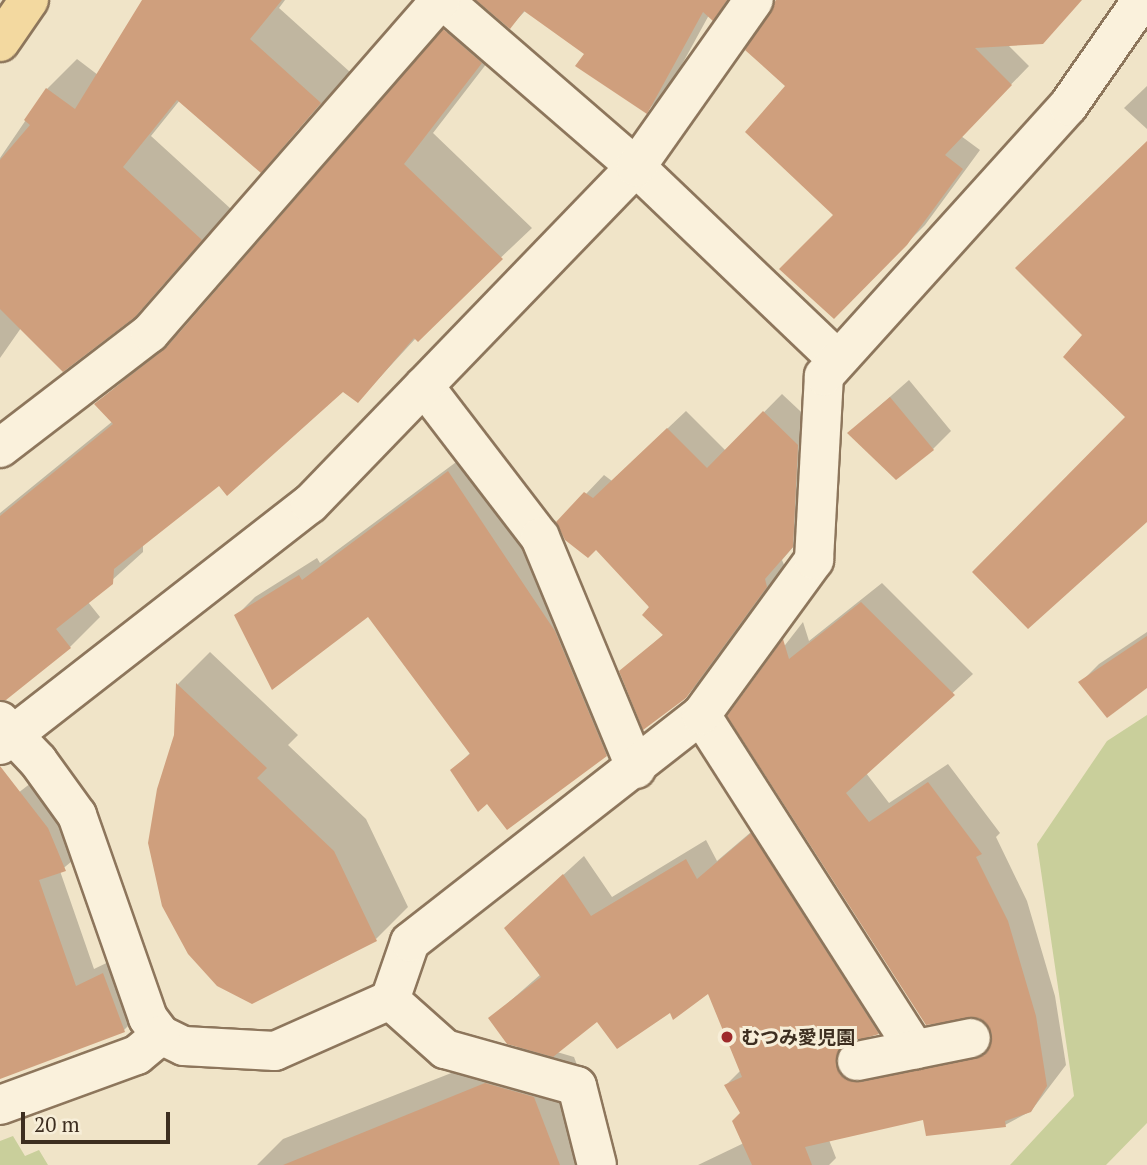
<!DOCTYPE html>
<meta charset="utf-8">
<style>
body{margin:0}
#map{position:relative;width:1147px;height:1165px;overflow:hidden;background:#f0e4c8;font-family:"PT Serif","Noto Sans JP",serif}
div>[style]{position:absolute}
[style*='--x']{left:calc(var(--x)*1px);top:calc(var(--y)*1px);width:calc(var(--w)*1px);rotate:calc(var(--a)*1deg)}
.green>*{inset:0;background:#c9cf9b}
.shadow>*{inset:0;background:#0003}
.building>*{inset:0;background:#cf9f7d}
.roads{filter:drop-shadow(2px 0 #8d765c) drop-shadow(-2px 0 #8d765c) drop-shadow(0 2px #8d765c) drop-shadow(0 -2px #8d765c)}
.street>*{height:38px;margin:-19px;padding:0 19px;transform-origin:19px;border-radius:19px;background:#faf1dc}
.primary>*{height:38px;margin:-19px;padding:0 19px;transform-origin:19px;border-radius:19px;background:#f3d9a0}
.dots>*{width:19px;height:19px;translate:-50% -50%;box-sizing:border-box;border:4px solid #f7eed8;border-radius:50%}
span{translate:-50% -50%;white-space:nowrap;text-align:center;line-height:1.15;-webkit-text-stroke:6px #f7eed8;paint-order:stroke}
.poi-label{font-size:19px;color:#3d2e20;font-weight:700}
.left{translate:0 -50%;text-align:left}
.scale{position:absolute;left:21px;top:1112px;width:149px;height:32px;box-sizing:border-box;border:4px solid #3d2e20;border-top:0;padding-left:9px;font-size:21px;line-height:24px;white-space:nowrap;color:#3d2e20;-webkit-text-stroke:5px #f7eed8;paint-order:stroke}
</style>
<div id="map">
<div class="green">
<div style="clip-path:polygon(1147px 715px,1147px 1123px,1106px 1165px,1010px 1165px,1074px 1096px,1037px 844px,1107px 741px)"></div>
<div style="clip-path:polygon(13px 1136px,25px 1156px,39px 1150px,48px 1165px,0 1165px,0 1141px)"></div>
</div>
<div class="shadow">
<div style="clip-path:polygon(145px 0,285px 0,279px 8px,350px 72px,261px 170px,180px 100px,151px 136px,231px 209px,134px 316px,21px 328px,0 358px,0 158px,47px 89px,77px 59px,98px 75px)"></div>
<div style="clip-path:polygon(479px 0,731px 0,713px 18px,709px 15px,668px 90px,647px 111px,586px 53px,526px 10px,510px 27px)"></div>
<div style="clip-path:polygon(811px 0,1081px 0,1007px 44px,1029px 66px,961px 136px,980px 150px,925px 225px,834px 316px,835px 215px,787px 85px)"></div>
<div style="clip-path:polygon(474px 2px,511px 32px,433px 133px,532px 228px,416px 338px,358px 401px,343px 389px,220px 484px,143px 544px,143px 552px,88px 602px,100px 617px,70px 647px,0 682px,0 513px,113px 421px,96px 404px,186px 327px)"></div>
<div style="clip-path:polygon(1147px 86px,1147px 129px,1124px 108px)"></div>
<div style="clip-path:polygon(909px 380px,951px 431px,933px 449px,849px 433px)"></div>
<div style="clip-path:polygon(782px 394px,816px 426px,810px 527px,782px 560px,785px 567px,704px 678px,685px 697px,621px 672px,664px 634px,586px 494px,604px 475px,612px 481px,686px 411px,726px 451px)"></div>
<div style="clip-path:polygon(467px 454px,573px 613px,624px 737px,606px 755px,487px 802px,452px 771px,471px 752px,369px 615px,237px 615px,255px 597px,317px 558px,320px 563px)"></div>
<div style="clip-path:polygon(882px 583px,973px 674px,866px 773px,889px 803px,948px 764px,1000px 833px,996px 837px,1027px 901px,1055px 996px,1066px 1065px,1031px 1111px,1005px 1125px,924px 1118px,829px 1140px,836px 1158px,829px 1165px,698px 1165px,744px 1143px,743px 1114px,726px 1085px,741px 1070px,709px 992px,670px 1011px,597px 1020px,557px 1052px,574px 1057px,609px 1150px,595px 1165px,257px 1165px,283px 1139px,520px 1046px,490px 1019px,541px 974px,526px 909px,584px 856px,612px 897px,706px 840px,717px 861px,771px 815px,898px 1013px,879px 1033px,855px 1037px,855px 1046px,870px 1063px,992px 1041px,989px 1023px,730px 716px,803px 622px,809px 641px)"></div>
<div style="clip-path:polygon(1147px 632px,1147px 686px,1081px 682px,1099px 664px)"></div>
<div style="clip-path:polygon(210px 652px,298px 735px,288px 745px,366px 819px,408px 907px,376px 939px,176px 735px,178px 684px)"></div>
<div style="clip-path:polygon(40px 776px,83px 852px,60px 871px,94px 969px,121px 956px,142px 1012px,124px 1030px,0 1073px,0 807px)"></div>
</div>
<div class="building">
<div style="clip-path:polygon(142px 0,282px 0,250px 39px,321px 103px,261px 173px,177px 100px,123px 167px,202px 240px,135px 317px,63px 372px,0 309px,0 160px,30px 125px,24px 120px,46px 88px,75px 109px)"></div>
<div style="clip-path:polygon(476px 0,727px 0,713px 21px,703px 12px,647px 114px,575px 66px,584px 54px,524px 11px,510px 29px)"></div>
<div style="clip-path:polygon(776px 0,1082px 0,1043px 44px,975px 48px,1012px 85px,945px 155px,963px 169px,907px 245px,834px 319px,779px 269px,833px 215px,745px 132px,785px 86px,745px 50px)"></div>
<div style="clip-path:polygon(443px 29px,482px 63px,404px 164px,503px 259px,418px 342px,414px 338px,358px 403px,343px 392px,227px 496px,219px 486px,114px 569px,113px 584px,56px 629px,71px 648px,6px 700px,0 700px,0 516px,113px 424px,94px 404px,166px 348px)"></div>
<div style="clip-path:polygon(1147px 141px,1147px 522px,1028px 629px,972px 572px,1125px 417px,1063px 357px,1082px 335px,1015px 268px)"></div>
<div style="clip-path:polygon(890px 397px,934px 450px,896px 480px,847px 433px)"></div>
<div style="clip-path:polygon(763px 411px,798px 445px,793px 547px,765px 579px,767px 587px,686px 698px,643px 730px,619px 671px,663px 635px,642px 615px,649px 607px,596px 550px,588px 558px,565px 540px,556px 522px,584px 492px,593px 498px,667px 428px,707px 468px)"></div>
<div style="clip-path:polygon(448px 471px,555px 631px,607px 756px,507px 830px,487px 804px,478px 812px,450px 770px,470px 754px,368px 617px,272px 690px,234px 615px,299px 575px,302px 580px)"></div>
<div style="clip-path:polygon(861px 602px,955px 695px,846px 793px,869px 822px,928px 782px,982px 854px,976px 857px,1008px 921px,1036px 1016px,1047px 1086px,1031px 1112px,1005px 1121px,1006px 1127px,926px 1136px,923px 1120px,805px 1147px,812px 1165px,752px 1165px,732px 1121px,740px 1113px,724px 1085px,742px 1077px,708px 994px,673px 1020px,670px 1013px,617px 1049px,597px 1022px,553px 1057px,507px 1044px,488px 1018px,541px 977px,504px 928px,563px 874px,591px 916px,686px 859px,697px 879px,751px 833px,879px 1034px,842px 1045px,836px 1065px,841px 1076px,861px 1082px,986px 1054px,992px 1034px,979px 1018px,926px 1025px,727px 716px,783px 639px,789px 659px)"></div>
<div style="clip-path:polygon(1147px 636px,1147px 688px,1107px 718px,1078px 682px)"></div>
<div style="clip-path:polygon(176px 683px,267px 768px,257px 778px,334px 851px,377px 941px,252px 1004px,217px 986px,188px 954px,162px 906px,148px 843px,157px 789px,174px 735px)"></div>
<div style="clip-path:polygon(0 766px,48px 828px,66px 871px,39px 880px,76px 986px,103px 973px,125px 1032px,0 1079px)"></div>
<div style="clip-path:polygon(485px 1083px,534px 1097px,560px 1165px,283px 1165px)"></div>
</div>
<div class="roads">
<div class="street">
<div style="--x:443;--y:0;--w:255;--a:40.9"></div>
<div style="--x:636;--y:167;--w:278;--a:43.7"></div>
<div style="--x:424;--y:386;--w:190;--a:52.5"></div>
<div style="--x:540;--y:537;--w:251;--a:67.5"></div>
<div style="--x:0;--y:448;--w:189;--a:-37.5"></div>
<div style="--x:150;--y:333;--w:442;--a:-48.9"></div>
<div style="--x:701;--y:715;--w:397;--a:57.4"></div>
<div style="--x:0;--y:721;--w:55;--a:46.5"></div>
<div style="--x:38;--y:761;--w:67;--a:54.2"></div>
<div style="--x:77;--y:815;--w:215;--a:70.7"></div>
<div style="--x:148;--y:1018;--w:21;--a:53"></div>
<div style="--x:161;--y:1035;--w:25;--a:26"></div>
<div style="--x:184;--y:1046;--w:91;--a:3.1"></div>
<div style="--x:275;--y:1051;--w:126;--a:-23.9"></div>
<div style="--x:390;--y:1000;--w:61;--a:-71"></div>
<div style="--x:410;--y:942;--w:369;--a:-38"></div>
<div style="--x:701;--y:715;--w:192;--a:-53.9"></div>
<div style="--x:814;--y:560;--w:184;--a:-86.9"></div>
<div style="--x:824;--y:376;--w:364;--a:-47.9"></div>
<div style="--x:1068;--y:106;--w:129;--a:-55.1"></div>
<div style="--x:0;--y:745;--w:393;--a:-37.9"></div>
<div style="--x:310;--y:504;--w:469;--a:-46"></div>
<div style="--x:636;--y:167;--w:204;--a:-54.8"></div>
<div style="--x:390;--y:1000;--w:74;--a:41.7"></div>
<div style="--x:445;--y:1049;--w:137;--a:15.7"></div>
<div style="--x:577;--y:1086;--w:81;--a:75.8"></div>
<div style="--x:857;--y:1061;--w:116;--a:-11.4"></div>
<div style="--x:0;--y:1105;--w:146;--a:-20.1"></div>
<div style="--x:137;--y:1055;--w:31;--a:-40"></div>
</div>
<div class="primary">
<div style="--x:0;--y:42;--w:51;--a:-55.4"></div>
</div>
</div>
<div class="dots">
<div style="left:727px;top:1037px;background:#9e2a2b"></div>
</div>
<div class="poi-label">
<span class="left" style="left:741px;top:1037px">むつみ愛児園</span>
</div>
<div class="scale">20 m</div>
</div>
